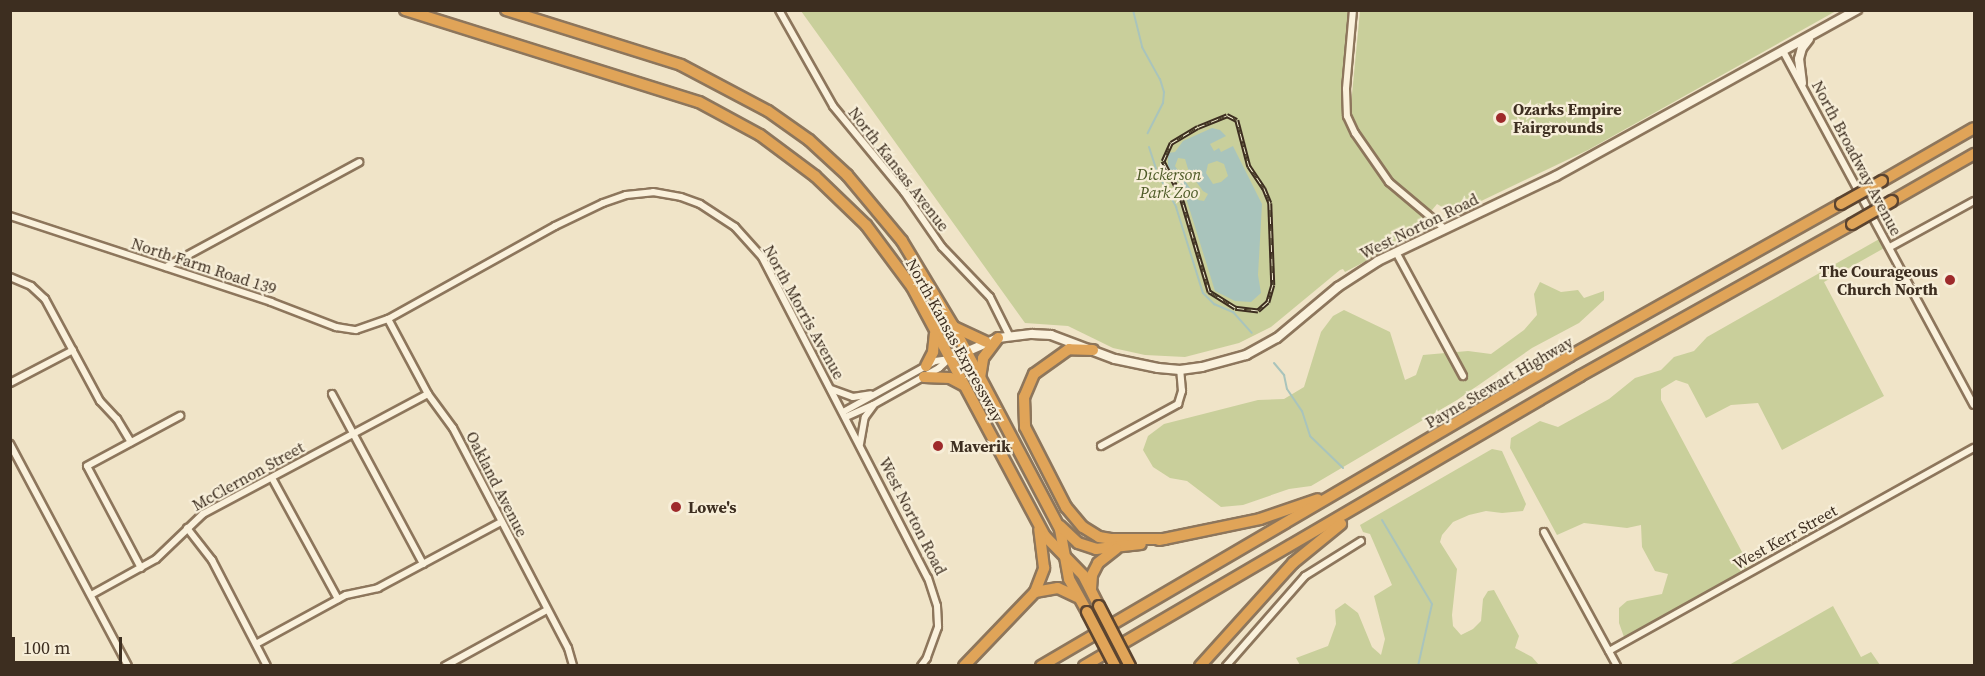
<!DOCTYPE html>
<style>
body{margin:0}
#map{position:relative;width:1985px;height:676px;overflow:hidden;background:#f0e4c8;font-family:"Source Serif 4",serif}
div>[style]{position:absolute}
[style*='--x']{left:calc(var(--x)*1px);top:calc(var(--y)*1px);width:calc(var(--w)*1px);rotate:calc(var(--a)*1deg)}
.green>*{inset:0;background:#c9cf9b}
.water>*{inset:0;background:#a9c4bc}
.stream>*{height:2px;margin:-1px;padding:0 1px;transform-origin:1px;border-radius:1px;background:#a9c4bc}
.roads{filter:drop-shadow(2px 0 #8d765c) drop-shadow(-2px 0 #8d765c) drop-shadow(0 2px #8d765c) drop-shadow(0 -2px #8d765c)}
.street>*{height:6px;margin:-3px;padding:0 3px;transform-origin:3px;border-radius:3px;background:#faf1dc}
.secondary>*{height:8px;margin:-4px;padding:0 4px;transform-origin:4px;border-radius:4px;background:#faf1dc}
.highway>*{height:10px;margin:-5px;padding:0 5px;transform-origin:5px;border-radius:5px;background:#e0a458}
.rail>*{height:4.5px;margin-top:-2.25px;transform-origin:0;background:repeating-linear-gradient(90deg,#f7eed8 0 7px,#3d2e20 0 14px);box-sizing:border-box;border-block:2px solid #3d2e20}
.bridges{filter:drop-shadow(2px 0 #5b4430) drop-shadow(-2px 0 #5b4430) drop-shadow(0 2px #5b4430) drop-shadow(0 -2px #5b4430)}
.highway-bridge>*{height:10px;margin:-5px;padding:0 5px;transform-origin:5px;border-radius:5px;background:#e0a458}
.dots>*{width:16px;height:16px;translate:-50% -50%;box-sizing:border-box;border:3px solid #f7eed8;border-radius:50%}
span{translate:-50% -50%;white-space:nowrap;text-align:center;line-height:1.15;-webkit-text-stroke:4.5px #f7eed8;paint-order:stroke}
.poi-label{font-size:16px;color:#3d2e20;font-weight:700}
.left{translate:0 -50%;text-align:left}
.right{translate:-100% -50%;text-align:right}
.street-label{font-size:16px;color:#3d2e20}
.park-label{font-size:16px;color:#4d5a26;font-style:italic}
.frame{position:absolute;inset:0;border:12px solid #3d2e20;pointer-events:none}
.scale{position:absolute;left:12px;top:637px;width:110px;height:27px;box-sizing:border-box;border:3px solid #3d2e20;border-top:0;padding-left:8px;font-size:18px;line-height:21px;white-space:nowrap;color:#3d2e20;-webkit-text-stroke:4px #f7eed8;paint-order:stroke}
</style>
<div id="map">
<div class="green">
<div style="clip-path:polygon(801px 11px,1349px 11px,1343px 91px,1351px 105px,1360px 11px,1836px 11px,1588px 150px,1454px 214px,1437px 204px,1423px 221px,1426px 225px,1420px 233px,1345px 272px,1343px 269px,1340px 270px,1271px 327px,1239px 343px,1185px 357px,1145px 355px,1113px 348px,1068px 326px,1025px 323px)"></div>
<div style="clip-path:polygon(1881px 238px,1886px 247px,1824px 282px,1884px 396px,1782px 450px,1758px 403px,1731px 405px,1706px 418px,1688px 384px,1676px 380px,1661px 389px,1661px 400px,1750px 567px,1624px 637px,1619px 623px,1619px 608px,1627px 601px,1662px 594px,1668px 574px,1655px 571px,1642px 547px,1641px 525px,1627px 528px,1584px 523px,1557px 535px,1510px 448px,1511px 438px,1540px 421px,1558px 427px,1609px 399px,1635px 378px,1661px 370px,1674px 357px,1694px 351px,1707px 337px)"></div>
<div style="clip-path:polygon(1540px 282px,1561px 292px,1578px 290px,1584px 298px,1604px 291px,1604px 300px,1579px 323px,1532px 348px,1457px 400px,1311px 486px,1289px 489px,1243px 505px,1221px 507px,1187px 481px,1170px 478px,1153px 467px,1143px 450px,1148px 436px,1164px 424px,1258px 400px,1284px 399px,1304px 387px,1321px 332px,1333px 316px,1344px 310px,1390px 332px,1405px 380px,1416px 375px,1423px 355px,1468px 351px,1491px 354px,1524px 330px,1537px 315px,1534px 294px)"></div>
<div style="clip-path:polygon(1492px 449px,1502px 451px,1526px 504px,1523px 511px,1502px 513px,1486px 511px,1469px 515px,1453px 522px,1442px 535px,1440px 542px,1457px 569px,1452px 615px,1453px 626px,1461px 635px,1473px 629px,1481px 621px,1483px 599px,1488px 591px,1494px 590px,1519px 636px,1515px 648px,1532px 657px,1539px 665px,1300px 665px,1296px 658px,1328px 646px,1336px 624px,1335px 610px,1345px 603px,1358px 613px,1372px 647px,1381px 655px,1385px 639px,1374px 596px,1392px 585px,1370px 534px,1363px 532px,1360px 525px)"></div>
<div style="clip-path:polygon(1833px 606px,1861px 657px,1871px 652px,1880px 665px,1729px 665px)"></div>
</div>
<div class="water">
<div style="clip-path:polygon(evenodd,1212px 128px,1220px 130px,1226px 136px,1210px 144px,1214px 151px,1219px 148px,1221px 152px,1233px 146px,1262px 204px,1258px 275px,1261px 293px,1251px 302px,1235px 301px,1215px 291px,1182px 185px,1174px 178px,1168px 166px,1168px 153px,1175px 152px,1183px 141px,1212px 128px,1178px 158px,1185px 159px,1189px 172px,1203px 191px,1208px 194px,1204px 201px,1198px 200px,1175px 166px,1178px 158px,1212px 128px,1217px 161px,1224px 164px,1228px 176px,1221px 182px,1213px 184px,1206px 173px,1208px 164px,1217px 161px)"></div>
</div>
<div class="stream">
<div style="--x:1133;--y:10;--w:38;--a:76"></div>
<div style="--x:1142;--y:47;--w:37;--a:61"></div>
<div style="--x:1160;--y:79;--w:14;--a:73"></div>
<div style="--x:1164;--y:92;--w:11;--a:95"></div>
<div style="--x:1163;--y:103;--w:34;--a:117"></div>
<div style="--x:1149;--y:147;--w:28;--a:72"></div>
<div style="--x:1158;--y:174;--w:38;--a:61"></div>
<div style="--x:1176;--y:207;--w:90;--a:72.6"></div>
<div style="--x:1203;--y:293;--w:16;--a:45"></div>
<div style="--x:1214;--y:304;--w:21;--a:23"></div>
<div style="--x:1233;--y:312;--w:28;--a:48"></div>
<div style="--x:1274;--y:363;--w:16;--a:50"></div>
<div style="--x:1284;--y:375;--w:14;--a:78"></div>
<div style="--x:1287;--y:389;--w:27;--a:56"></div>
<div style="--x:1302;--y:411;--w:26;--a:72"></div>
<div style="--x:1310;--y:436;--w:46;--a:44.1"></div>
<div style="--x:1382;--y:520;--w:98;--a:59.2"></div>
<div style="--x:1432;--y:604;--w:64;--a:102.7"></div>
</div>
<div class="roads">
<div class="street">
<div style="--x:779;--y:10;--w:110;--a:60.6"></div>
<div style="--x:833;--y:106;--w:112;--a:50.5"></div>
<div style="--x:904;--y:192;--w:67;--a:55.4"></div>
<div style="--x:942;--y:247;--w:69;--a:46.2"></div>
<div style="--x:990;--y:297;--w:42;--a:63.4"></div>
<div style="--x:1353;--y:10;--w:79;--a:95.1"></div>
<div style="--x:1346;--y:89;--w:27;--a:88"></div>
<div style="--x:1347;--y:116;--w:19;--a:65"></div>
<div style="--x:1355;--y:133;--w:60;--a:55.2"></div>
<div style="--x:1389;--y:182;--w:73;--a:40"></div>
<div style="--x:1783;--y:51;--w:402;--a:61.7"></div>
<div style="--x:10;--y:216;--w:275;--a:18.2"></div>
<div style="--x:271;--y:302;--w:70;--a:21"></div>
<div style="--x:336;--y:327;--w:20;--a:9"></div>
<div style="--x:356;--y:330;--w:34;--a:-19"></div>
<div style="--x:388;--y:319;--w:191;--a:-29.1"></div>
<div style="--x:555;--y:226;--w:53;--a:-25.6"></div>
<div style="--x:603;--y:203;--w:24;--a:-19"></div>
<div style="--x:626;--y:195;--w:27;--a:-6"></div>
<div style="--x:653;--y:192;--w:28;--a:10"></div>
<div style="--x:681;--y:197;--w:20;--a:20"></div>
<div style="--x:700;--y:204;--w:42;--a:33.3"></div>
<div style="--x:735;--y:227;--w:40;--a:48"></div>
<div style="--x:762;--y:257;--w:361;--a:62.7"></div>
<div style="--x:928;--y:578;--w:29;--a:72"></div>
<div style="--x:937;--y:606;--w:21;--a:87"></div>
<div style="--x:938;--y:627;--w:33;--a:110"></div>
<div style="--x:927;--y:658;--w:10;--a:127"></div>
<div style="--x:1890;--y:247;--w:96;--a:-28.7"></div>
<div style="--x:1396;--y:252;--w:141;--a:61.6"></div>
<div style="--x:166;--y:267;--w:220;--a:-28.5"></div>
<div style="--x:10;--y:277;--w:23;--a:23"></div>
<div style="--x:31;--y:286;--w:19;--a:43"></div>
<div style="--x:45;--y:299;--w:116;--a:61.7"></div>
<div style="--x:100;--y:401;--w:25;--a:47"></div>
<div style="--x:117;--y:419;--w:27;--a:59"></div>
<div style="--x:388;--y:319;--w:85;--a:61.9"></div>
<div style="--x:428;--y:394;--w:42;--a:53.7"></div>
<div style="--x:453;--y:428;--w:248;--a:62.4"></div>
<div style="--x:568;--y:648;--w:19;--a:74"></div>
<div style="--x:10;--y:383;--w:71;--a:-27.6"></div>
<div style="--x:831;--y:389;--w:23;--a:20"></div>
<div style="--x:853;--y:397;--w:18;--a:-9"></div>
<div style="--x:332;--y:394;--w:193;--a:61.8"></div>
<div style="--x:843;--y:412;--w:105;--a:-29"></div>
<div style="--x:935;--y:361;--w:15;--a:-8"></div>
<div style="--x:846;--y:417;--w:30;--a:-24"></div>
<div style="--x:873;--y:405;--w:76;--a:-29.3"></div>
<div style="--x:939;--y:368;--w:13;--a:-42"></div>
<div style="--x:10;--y:444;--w:251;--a:62"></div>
<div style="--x:860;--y:444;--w:27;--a:-80"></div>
<div style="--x:865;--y:417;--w:14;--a:-54"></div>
<div style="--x:1101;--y:446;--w:88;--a:-28.6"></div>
<div style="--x:1178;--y:404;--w:14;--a:-73"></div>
<div style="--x:1182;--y:391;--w:21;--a:-95"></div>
<div style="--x:272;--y:478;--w:138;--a:61.4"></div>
<div style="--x:187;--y:528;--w:41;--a:52"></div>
<div style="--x:212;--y:560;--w:119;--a:62.6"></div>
<div style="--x:1544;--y:532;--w:153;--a:61.4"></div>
<div style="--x:141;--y:568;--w:115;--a:-117.9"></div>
<div style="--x:87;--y:466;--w:106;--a:-28.3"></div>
<div style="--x:91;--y:595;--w:74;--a:-29"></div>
<div style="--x:156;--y:559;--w:65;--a:-43.8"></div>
<div style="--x:203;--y:514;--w:255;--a:-28.1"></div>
<div style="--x:256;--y:644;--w:102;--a:-28.6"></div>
<div style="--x:346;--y:595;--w:33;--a:-12"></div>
<div style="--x:378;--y:588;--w:140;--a:-28.2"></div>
<div style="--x:1609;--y:651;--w:418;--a:-29.1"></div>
<div style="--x:445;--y:666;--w:116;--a:-28.8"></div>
<div style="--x:1226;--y:666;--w:120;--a:-48.7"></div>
<div style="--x:1305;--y:576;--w:66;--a:-32"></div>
</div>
<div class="secondary">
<div style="--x:1802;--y:83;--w:24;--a:-97"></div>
<div style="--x:1799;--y:59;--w:11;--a:-75"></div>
<div style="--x:1802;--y:48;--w:11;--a:-52"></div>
<div style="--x:950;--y:359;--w:52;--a:-23.6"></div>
<div style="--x:998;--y:338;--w:34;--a:-7"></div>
<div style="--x:1032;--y:334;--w:19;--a:3"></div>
<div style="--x:1051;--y:335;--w:68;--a:20.6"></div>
<div style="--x:1115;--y:359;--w:44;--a:11.8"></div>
<div style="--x:1158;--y:368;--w:22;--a:5"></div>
<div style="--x:1180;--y:370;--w:22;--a:-8"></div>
<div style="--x:1202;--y:367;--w:46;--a:-15.3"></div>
<div style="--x:1246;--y:355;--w:35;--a:-29"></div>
<div style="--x:1277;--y:338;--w:80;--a:-39.9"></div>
<div style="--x:1338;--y:287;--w:48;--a:-33"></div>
<div style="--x:1378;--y:261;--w:197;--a:-25.5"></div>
<div style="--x:1556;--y:176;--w:344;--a:-28.9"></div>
</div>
<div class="highway">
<div style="--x:405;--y:10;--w:308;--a:17.4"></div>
<div style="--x:699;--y:102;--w:69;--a:28.4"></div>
<div style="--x:760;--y:135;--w:69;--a:36.7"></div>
<div style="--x:815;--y:176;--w:71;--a:43.9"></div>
<div style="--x:866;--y:225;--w:77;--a:53.4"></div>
<div style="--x:912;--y:287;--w:282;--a:61.9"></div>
<div style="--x:1045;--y:536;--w:54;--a:45.7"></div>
<div style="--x:1083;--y:575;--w:35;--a:63"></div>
<div style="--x:506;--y:10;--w:183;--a:17.4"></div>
<div style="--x:681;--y:65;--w:98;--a:27.9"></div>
<div style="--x:768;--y:111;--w:50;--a:35.3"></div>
<div style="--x:809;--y:140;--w:52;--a:42.6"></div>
<div style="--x:847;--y:175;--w:86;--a:50.2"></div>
<div style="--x:902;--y:241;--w:99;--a:59"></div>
<div style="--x:953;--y:326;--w:229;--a:62.2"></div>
<div style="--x:1060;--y:529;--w:51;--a:79.8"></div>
<div style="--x:1069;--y:579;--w:38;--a:61"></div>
<div style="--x:1882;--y:181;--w:106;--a:-29.9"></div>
<div style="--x:1892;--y:201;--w:95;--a:-29.8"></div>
<div style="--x:954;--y:327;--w:35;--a:25"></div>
<div style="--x:1093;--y:350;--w:24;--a:-178"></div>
<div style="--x:1069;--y:349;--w:43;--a:144.5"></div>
<div style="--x:1034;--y:374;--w:25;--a:113"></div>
<div style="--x:1024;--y:397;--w:30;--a:88"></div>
<div style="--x:1025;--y:427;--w:90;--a:62.9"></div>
<div style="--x:1066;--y:507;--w:26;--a:50"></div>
<div style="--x:1083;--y:527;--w:19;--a:32"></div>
<div style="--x:1099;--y:537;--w:12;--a:9"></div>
<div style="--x:1111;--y:539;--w:54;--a:0"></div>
<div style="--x:926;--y:366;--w:16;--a:-63"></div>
<div style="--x:933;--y:352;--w:18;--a:-84"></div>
<div style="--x:924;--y:377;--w:26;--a:2"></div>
<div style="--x:950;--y:378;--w:15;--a:28"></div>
<div style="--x:980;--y:378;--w:20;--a:-81"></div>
<div style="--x:983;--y:358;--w:25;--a:-53"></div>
<div style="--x:1060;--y:526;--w:25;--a:43"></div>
<div style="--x:1078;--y:543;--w:19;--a:18"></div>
<div style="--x:1096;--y:549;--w:45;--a:-6.3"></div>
<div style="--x:1159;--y:540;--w:103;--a:-11.7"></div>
<div style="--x:1260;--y:519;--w:61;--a:-19"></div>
<div style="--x:1091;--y:589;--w:14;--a:-86"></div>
<div style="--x:1092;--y:575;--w:13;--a:-63"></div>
<div style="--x:1098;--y:563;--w:23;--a:-38"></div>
<div style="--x:1035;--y:592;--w:23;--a:-10"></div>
<div style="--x:1058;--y:588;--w:21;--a:25"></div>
<div style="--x:964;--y:666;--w:103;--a:-46.2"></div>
<div style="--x:1035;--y:592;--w:26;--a:-69"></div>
<div style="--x:1044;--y:568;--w:39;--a:-97"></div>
<div style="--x:1041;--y:666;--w:613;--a:-30.37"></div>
<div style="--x:1570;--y:356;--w:311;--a:-29.3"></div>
<div style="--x:1084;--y:666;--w:575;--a:-30.31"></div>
<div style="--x:1580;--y:376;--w:312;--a:-29.2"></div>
<div style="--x:1200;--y:666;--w:139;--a:-47.9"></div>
<div style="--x:1293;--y:563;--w:62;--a:-39.1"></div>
</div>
</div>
<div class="rail">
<div style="--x:1227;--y:115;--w:11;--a:27"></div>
<div style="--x:1237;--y:120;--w:48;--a:75.4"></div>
<div style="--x:1249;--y:166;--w:27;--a:56"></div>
<div style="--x:1264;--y:188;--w:16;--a:68"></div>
<div style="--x:1270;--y:203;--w:82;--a:87.9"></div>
<div style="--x:1273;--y:285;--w:18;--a:106"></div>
<div style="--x:1268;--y:302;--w:13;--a:138"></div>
<div style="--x:1258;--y:311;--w:23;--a:-173"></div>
<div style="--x:1235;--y:308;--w:31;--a:-148"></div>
<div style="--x:1209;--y:292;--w:101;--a:-106.6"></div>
<div style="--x:1180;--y:195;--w:38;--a:-117"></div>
<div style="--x:1163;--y:161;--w:20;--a:-66"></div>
<div style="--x:1171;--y:143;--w:31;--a:-31"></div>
<div style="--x:1198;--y:127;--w:31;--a:-22"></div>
</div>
<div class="bridges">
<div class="highway-bridge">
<div style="--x:1841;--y:204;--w:47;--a:-29.3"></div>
<div style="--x:1852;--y:224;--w:46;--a:-29.9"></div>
<div style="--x:1099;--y:606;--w:68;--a:62.7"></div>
<div style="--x:1087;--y:612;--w:61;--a:62.6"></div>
</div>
</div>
<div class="dots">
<div style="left:1501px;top:118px;background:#9e2a2b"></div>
<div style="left:1950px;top:280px;background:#9e2a2b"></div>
<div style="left:938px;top:446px;background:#9e2a2b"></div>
<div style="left:676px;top:507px;background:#9e2a2b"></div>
</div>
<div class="poi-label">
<span class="left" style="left:1513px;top:118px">Ozarks Empire<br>Fairgrounds</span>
<span class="right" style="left:1938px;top:280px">The Courageous<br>Church North</span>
<span class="left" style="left:950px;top:446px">Maverik</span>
<span class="left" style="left:688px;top:507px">Lowe's</span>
</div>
<div class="street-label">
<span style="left:1857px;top:158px;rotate:62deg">North Broadway Avenue</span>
<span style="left:899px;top:169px;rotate:52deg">North Kansas Avenue</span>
<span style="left:1419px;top:226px;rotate:-26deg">West Norton Road</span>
<span style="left:204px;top:266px;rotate:18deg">North Farm Road 139</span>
<span style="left:804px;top:312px;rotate:61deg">North Morris Avenue</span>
<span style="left:955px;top:340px;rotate:61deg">North Kansas Expressway</span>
<span style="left:1499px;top:382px;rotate:-30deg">Payne Stewart Highway</span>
<span style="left:248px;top:476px;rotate:-29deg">McClernon Street</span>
<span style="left:497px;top:484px;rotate:63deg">Oakland Avenue</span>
<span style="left:913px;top:516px;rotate:63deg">West Norton Road</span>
<span style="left:1785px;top:537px;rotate:-29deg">West Kerr Street</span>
</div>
<div class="park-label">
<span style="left:1169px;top:183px">Dickerson<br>Park Zoo</span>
</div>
<div class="frame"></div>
<div class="scale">100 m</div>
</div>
